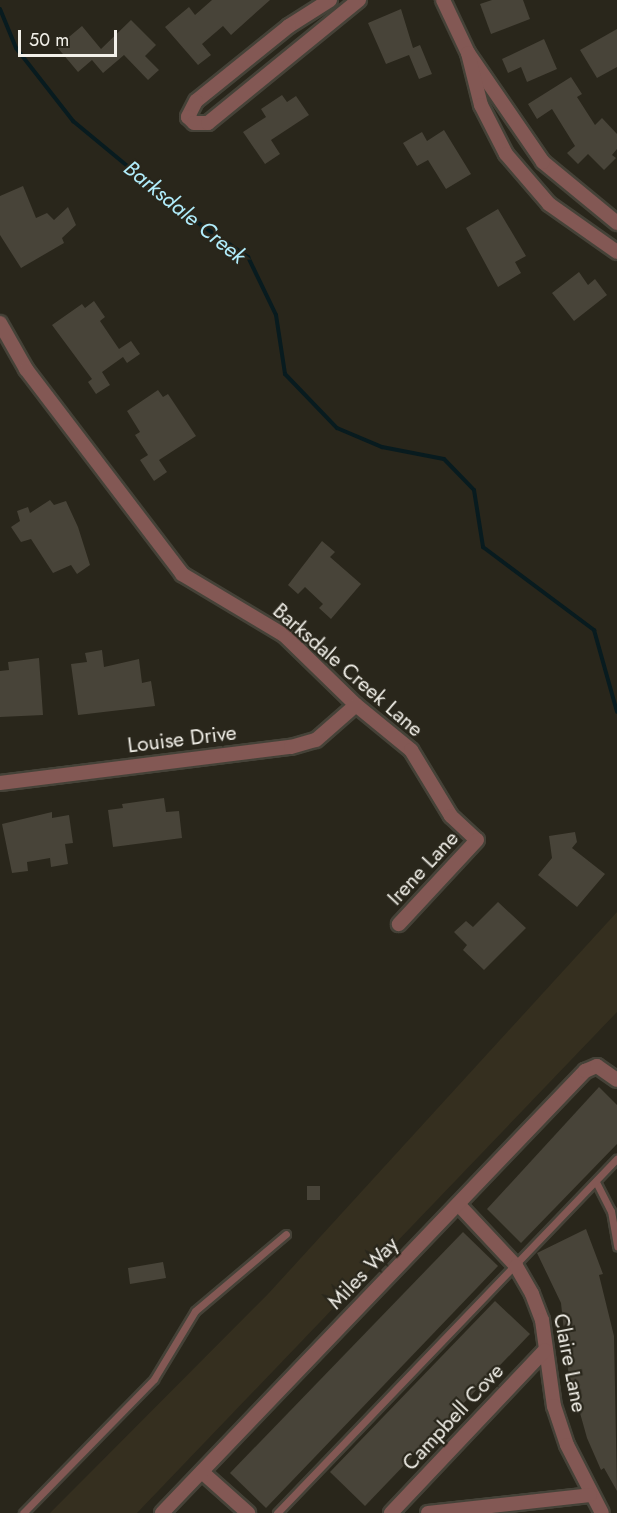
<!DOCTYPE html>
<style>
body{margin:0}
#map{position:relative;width:617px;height:1513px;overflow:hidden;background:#29261b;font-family:Jost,sans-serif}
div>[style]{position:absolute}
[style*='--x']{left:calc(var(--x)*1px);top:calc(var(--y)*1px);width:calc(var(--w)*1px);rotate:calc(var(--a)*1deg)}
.built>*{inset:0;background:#352f1f}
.stream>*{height:4px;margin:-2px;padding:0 2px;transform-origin:2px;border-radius:2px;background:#081b1f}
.building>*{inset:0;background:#484439}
.roads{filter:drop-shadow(2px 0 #454238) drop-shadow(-2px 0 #454238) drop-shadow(0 2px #454238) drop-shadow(0 -2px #454238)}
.lane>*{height:7px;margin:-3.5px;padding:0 3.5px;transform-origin:3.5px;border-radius:3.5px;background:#835854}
.street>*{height:14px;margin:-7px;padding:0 7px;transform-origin:7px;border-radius:7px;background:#835854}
span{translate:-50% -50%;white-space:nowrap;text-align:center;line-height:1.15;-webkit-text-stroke:4.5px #29261b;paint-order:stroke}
.street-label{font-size:21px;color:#f2f0e9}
.water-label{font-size:22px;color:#b1edfc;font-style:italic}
.scale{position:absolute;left:18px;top:30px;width:99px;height:27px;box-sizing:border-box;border:3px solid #f2f0e9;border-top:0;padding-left:8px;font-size:18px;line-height:21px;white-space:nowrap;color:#f2f0e9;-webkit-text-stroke:4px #29261b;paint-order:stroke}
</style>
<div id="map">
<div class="built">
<div style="clip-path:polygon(617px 912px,617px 1012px,137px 1513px,50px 1513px,268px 1294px)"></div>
</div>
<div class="stream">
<div style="--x:0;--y:9;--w:42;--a:67.7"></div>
<div style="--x:16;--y:48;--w:93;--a:52"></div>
<div style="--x:73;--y:121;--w:149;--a:39.6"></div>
<div style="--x:188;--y:216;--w:73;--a:34.3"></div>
<div style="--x:248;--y:257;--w:64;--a:64.2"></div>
<div style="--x:276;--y:315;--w:60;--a:81.3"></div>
<div style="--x:285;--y:374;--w:75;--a:46.1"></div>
<div style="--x:337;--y:428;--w:49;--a:22.9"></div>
<div style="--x:382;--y:447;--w:63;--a:11"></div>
<div style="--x:444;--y:459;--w:43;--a:45.9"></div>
<div style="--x:474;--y:490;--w:58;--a:81"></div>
<div style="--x:483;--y:547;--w:139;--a:36.8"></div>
<div style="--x:594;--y:630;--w:85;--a:74.3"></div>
</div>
<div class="building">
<div style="clip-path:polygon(212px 0,270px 0,231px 35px,223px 26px,202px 44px,211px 55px,198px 65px,165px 27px,189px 7px,195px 15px)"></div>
<div style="clip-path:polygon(492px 0,523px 0,530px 19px,491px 34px,480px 4px)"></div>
<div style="clip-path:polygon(401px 9px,413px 48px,420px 45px,432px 74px,419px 79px,409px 55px,386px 64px,368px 23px)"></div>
<div style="clip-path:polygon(131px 20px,156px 45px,145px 56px,159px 70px,148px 80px,124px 55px,103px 73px,92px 60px,78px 72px,57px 47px,82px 26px,101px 49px)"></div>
<div style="clip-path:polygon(617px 29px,617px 67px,597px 78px,580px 50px)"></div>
<div style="clip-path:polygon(544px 39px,557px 69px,527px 82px,521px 67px,508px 73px,502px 59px)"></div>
<div style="clip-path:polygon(571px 77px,582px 94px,577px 97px,595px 125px,602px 118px,617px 134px,617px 149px,612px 155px,616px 158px,604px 170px,588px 154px,578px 164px,567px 153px,575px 146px,552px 109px,537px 119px,528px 104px)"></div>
<div style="clip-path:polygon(282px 95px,287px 102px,296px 96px,309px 115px,271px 140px,280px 154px,265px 164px,243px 132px,266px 117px,261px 109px)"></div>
<div style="clip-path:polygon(444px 130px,471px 174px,446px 189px,428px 160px,417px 166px,403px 143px,422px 132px,427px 141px)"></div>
<div style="clip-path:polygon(23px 186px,36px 218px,47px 213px,54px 220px,68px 207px,76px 225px,62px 238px,64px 243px,21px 268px,0 235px,0 196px)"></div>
<div style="clip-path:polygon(498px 209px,526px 256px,515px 262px,521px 273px,498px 287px,466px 228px)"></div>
<div style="clip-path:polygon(579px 272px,588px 285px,595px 279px,607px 295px,574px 321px,552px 293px)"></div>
<div style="clip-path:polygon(94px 301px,105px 317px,100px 321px,119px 349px,131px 341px,140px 354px,127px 363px,123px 357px,102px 372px,110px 385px,96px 394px,88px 382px,92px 379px,52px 325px,82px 304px,85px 308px)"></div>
<div style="clip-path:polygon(158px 390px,163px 397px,168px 394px,196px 436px,159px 460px,167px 472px,154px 481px,140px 460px,148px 455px,135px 435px,140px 432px,127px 411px)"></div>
<div style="clip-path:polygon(50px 500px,54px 505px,66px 501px,78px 527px,90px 565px,77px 574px,71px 565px,53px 573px,31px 539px,21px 542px,11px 527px,20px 521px,17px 511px,28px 507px,30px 513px)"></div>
<div style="clip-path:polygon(322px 541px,335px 552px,330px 557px,361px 584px,331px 619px,319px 608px,323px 604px,305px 587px,298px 594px,288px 585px)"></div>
<div style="clip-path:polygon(102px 650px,104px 667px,139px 659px,142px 683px,151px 681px,155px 706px,78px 715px,71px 664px,87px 662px,85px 653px)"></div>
<div style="clip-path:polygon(39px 658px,43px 715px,0 717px,0 671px,9px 670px,8px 662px)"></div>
<div style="clip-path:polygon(164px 798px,166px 812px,179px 811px,182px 838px,113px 847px,108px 810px,123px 808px,122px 804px)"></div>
<div style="clip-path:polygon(52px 812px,52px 818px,69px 815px,73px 843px,65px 844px,68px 864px,51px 867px,50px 858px,27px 862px,28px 871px,12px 873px,2px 824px)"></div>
<div style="clip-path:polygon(575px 832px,577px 842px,572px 848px,605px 874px,577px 907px,538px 875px,552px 858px,549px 836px)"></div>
<div style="clip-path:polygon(498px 902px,526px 928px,484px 970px,463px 950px,467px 945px,454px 932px,466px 921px,473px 927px)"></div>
<div style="clip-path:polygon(599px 1087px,617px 1105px,617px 1144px,521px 1243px,487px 1209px)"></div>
<div style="clip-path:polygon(307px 1186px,320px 1186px,320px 1200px,307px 1200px)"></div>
<div style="clip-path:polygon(586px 1229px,603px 1274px,599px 1275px,614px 1336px,617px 1491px,604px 1468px,601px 1470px,587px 1438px,568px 1370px,561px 1303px,537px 1253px)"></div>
<div style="clip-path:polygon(463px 1232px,498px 1266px,266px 1508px,230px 1473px)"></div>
<div style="clip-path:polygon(163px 1262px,166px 1278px,130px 1284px,128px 1268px)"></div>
<div style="clip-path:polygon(495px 1301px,530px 1334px,365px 1506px,330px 1472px)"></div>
</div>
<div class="roads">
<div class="lane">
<div style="--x:596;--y:1182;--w:33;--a:63"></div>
<div style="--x:611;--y:1211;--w:36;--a:80"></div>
<div style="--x:23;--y:1513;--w:187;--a:-45.6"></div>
<div style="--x:154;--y:1379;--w:79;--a:-58.9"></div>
<div style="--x:195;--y:1311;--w:119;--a:-40.2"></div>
<div style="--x:277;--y:1513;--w:491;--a:-46.2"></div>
</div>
<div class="street">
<div style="--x:330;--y:0;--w:49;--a:147.6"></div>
<div style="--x:289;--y:26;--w:119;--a:141.1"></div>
<div style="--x:196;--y:101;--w:18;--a:117"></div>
<div style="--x:188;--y:117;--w:8;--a:45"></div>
<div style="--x:194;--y:123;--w:14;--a:0"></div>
<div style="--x:208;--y:123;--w:195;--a:-39.2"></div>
<div style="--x:443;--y:0;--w:59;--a:64.7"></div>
<div style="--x:617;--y:223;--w:96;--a:-140.5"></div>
<div style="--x:543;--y:162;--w:132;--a:-124.5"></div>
<div style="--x:468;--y:53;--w:54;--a:76"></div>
<div style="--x:481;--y:105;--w:55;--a:63"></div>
<div style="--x:506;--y:154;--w:66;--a:49.3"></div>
<div style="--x:549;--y:204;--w:83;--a:35.2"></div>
<div style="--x:0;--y:323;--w:53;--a:60.5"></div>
<div style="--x:26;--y:369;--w:258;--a:52.7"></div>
<div style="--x:182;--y:574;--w:119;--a:30.9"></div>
<div style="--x:284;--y:635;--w:100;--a:44.2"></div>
<div style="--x:356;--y:705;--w:71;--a:39.3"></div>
<div style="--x:411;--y:750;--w:77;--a:58.8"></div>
<div style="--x:451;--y:816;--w:35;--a:43"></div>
<div style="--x:477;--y:840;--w:115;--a:132.9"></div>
<div style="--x:0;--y:783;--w:293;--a:-7.1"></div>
<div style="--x:291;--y:747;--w:26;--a:-16"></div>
<div style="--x:316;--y:740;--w:53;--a:-41.2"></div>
<div style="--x:458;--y:1204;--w:85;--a:46.9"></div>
<div style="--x:516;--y:1266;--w:32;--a:60"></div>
<div style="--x:532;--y:1294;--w:28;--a:69"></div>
<div style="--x:542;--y:1320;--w:87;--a:82.1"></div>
<div style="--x:554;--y:1406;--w:41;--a:71.6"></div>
<div style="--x:567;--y:1445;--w:76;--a:62.8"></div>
<div style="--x:202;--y:1472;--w:62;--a:41.7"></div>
<div style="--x:162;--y:1513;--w:612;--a:-46.26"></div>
<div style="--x:585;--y:1071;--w:13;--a:-23"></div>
<div style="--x:597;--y:1066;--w:24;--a:35"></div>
<div style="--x:391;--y:1513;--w:224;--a:-46.6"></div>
<div style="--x:428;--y:1513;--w:163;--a:-6.3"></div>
</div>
</div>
<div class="street-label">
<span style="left:348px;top:670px;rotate:41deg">Barksdale Creek Lane</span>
<span style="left:182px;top:739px;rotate:-7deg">Louise Drive</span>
<span style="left:423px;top:868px;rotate:-47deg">Irene Lane</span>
<span style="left:363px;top:1273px;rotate:-46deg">Miles Way</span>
<span style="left:570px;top:1363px;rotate:79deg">Claire Lane</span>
<span style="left:453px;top:1417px;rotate:-47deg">Campbell Cove</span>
</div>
<div class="water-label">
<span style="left:185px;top:212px;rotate:39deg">Barksdale Creek</span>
</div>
<div class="scale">50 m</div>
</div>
